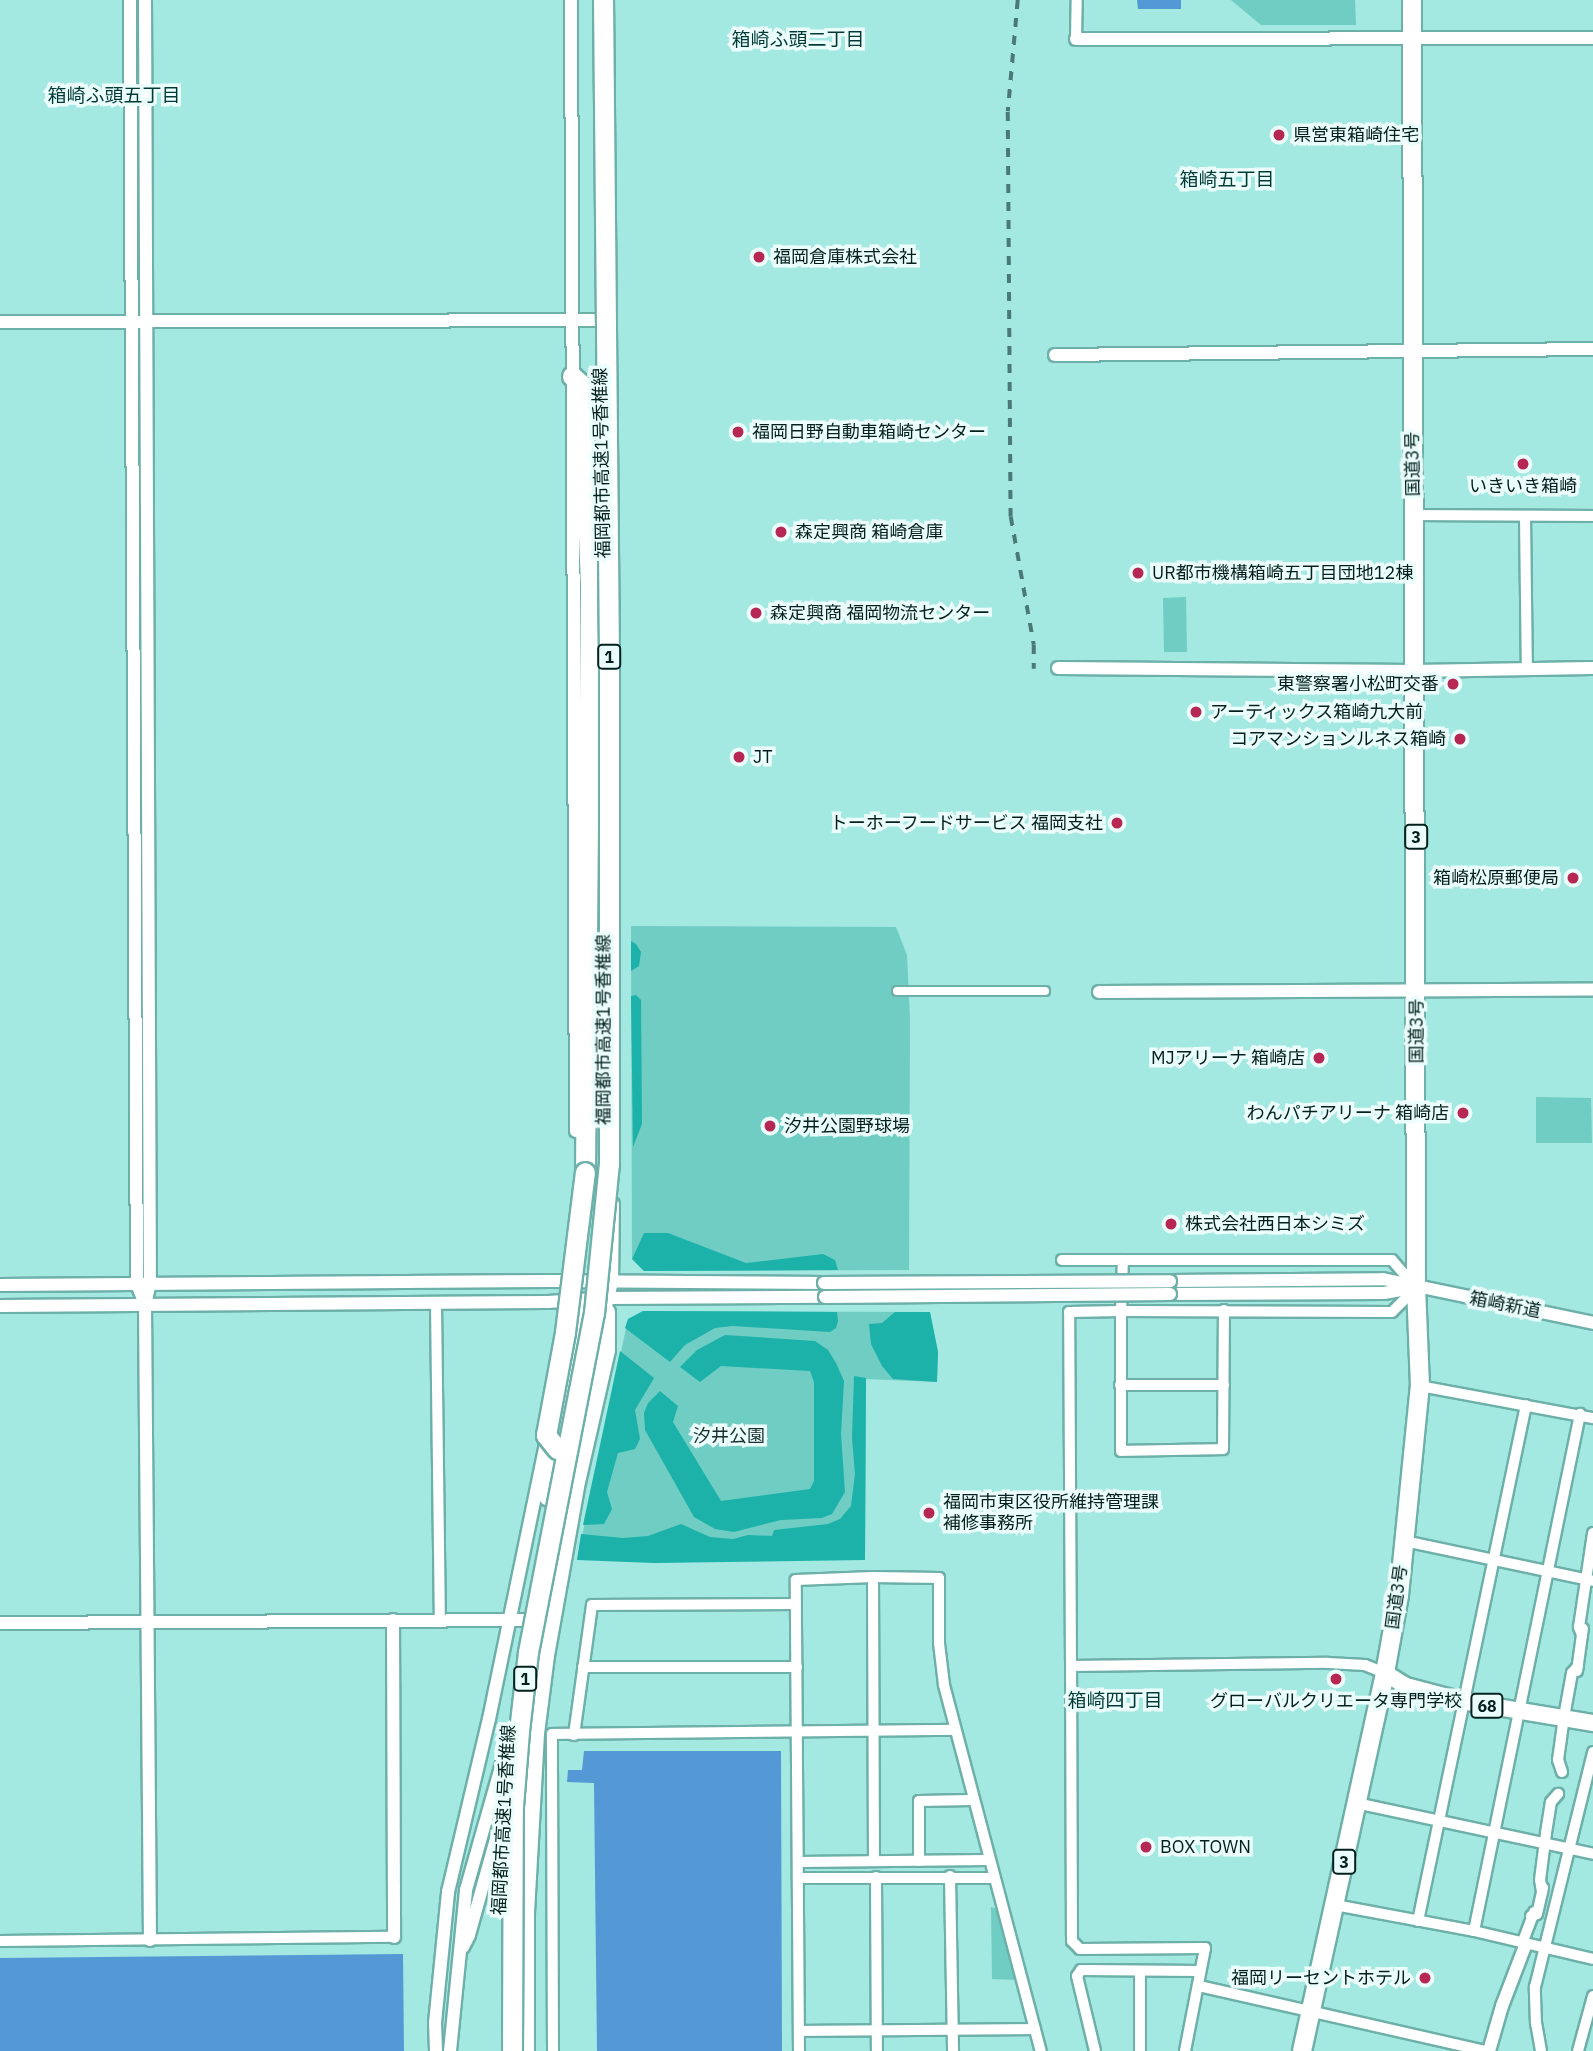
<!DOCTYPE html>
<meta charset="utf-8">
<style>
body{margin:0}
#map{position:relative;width:1593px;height:2051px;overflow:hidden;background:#a3e8e1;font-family:"IBM Plex Sans","Noto Sans JP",sans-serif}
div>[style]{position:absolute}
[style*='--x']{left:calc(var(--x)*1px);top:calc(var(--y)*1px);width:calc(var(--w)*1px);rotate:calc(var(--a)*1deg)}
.green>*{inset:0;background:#6fcdc4}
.forest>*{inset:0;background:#1cb2a9}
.water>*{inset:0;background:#5498d6}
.roads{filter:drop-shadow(2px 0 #6db0a9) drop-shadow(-2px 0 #6db0a9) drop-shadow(0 2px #6db0a9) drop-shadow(0 -2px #6db0a9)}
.pedestrian>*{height:8px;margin:-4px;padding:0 4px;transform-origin:4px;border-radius:4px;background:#fff}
.minor>*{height:10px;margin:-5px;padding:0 5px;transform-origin:5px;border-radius:5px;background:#fff}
.tertiary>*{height:12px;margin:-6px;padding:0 6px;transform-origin:6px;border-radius:6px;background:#fff}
.primary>*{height:16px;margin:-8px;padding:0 8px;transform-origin:8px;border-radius:8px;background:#fff}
.trunk>*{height:18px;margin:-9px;padding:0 9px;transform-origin:9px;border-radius:9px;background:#fff}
.motorway>*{height:19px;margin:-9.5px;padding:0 9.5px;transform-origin:9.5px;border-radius:9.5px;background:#fff}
.rail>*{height:3.5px;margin-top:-1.75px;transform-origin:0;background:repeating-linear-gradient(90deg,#4b7975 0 9px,transparent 0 18px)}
.bridges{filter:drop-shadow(2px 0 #6db0a9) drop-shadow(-2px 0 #6db0a9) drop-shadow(0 2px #6db0a9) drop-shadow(0 -2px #6db0a9)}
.tertiary-bridge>*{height:12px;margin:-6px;padding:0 6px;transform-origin:6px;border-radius:6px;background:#fff}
.motorway-bridge>*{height:19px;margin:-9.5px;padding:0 9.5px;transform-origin:9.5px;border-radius:9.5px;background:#fff}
.dots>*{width:19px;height:19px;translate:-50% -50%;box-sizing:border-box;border:4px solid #ebfefc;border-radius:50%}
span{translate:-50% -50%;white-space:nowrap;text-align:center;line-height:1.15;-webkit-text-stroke:7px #ebfefc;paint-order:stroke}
.shield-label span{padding:2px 5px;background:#ebfefc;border:2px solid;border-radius:5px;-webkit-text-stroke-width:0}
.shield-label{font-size:16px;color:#03201e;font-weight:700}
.poi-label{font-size:18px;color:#03201e}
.left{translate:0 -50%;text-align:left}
.right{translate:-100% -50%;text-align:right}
.street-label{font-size:18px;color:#03201e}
.park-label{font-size:18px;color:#182f2d}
.neighbourhood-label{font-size:19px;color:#003a36}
</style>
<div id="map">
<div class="green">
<div style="clip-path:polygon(1231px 0,1355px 0,1356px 25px,1261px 25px)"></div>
<div style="clip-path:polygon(1186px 597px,1187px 652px,1164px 652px,1163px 598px)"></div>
<div style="clip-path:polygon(631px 926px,896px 927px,907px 955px,910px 1019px,909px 1270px,644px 1271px,632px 1259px)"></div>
<div style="clip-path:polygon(1536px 1097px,1591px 1098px,1592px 1143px,1536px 1143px)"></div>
<div style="clip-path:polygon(643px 1311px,930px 1312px,938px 1352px,937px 1382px,866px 1379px,865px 1560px,577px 1560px,628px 1319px)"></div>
<div style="clip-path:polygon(991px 1907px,997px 1909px,1016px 1980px,992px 1979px)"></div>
</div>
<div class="forest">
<div style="clip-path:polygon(631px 941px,636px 944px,641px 952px,639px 966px,631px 971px)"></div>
<div style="clip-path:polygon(636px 995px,641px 1000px,642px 1124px,633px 1147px,631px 996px)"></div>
<div style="clip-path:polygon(644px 1233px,668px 1233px,746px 1263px,823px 1254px,835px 1260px,838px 1270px,644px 1271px,632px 1259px)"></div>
<div style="clip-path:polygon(643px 1311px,837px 1312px,838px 1321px,836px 1328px,830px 1332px,732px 1326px,715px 1328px,685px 1345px,670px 1362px,625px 1328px,628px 1319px)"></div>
<div style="clip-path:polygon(895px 1312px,930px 1312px,938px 1352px,937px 1382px,893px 1379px,882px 1366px,871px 1344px,869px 1324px,882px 1323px)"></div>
<div style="clip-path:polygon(725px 1335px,815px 1341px,828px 1350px,836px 1363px,844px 1381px,841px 1434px,845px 1492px,832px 1514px,822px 1518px,781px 1520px,734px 1532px,715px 1529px,694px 1517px,645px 1430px,644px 1413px,648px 1403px,660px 1391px,678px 1406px,673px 1422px,721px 1501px,810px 1489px,814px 1481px,814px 1382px,810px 1371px,721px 1366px,700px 1382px,680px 1367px,697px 1350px)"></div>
<div style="clip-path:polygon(620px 1351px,654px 1378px,635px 1410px,640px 1439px,635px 1449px,618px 1453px,607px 1492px,612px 1509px,604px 1524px,583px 1525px)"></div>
<div style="clip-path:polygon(854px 1376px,866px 1378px,865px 1560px,654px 1563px,577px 1560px,581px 1534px,623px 1538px,648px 1536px,681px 1524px,710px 1537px,733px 1539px,748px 1535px,772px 1536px,774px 1530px,828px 1524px,840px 1519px,851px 1506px,855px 1474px,852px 1438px)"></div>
</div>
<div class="water">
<div style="clip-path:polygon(1137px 0,1181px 0,1181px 9px,1138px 9px)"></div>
<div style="clip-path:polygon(584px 1751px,781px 1751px,782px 2051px,597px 2051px,594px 1783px,567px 1782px,568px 1770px,582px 1770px)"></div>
<div style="clip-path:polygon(403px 1954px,404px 2051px,0 2051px,0 1958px)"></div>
</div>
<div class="roads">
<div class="pedestrian">
<div style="--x:897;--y:991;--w:148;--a:0"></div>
</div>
<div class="minor">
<div style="--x:1076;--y:39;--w:39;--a:-89"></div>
<div style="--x:1414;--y:515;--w:179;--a:0.3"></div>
<div style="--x:1525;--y:516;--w:153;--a:89.3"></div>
<div style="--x:1062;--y:1260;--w:61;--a:0"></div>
<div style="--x:1123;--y:1260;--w:269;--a:0"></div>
<div style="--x:1392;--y:1260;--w:37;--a:49"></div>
<div style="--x:1416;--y:1288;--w:34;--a:135"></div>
<div style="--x:1392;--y:1312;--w:271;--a:-179.8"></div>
<div style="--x:1121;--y:1311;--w:51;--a:-87.8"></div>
<div style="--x:436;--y:1303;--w:317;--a:89.3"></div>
<div style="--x:1120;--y:1385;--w:104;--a:0"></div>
<div style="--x:1420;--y:1386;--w:176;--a:10.5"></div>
<div style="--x:1404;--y:1541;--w:193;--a:11.9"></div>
<div style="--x:873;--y:1577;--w:284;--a:89.8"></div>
<div style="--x:1582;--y:1635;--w:9;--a:-111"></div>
<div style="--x:1579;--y:1627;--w:95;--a:-81.5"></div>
<div style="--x:1071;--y:1666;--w:354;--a:-90.3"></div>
<div style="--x:1069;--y:1312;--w:52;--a:-1.1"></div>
<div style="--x:1121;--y:1311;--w:140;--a:90"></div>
<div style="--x:1121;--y:1451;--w:102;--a:-1.1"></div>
<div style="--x:1223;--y:1449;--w:139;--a:-89.6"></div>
<div style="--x:583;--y:1667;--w:214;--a:0"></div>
<div style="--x:1577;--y:1671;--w:43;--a:-82.1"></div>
<div style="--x:574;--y:1735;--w:131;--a:-82.1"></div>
<div style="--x:592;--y:1605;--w:204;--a:-0.3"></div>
<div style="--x:1562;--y:1772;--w:13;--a:-108"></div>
<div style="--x:1558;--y:1760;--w:43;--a:-82.1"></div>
<div style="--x:1564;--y:1717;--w:45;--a:-79.7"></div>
<div style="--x:1572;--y:1673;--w:9;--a:-49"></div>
<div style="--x:1356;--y:1803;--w:242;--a:12.1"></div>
<div style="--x:919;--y:1861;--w:60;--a:-90"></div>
<div style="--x:919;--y:1801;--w:53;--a:-1.1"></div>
<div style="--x:798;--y:1862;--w:190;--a:-0.6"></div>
<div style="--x:950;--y:1876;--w:175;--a:89"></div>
<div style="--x:876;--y:1877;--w:174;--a:89.7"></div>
<div style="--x:798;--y:1878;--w:195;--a:0"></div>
<div style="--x:1542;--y:1892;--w:12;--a:-99"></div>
<div style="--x:1540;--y:1880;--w:47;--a:-82.7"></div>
<div style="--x:1546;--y:1833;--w:31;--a:-81"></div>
<div style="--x:1551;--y:1802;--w:11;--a:-49"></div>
<div style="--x:1335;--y:1905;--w:141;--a:10.6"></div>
<div style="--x:1474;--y:1931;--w:122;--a:13.2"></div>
<div style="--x:1531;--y:1916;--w:6;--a:-18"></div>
<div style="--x:1537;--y:1914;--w:27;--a:-77"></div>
<div style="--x:1418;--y:1921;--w:527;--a:-78.18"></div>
<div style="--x:1474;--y:1931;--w:528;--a:-78.41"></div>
<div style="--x:0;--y:1941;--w:394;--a:-0.6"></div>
<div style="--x:1523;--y:1941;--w:31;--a:-69"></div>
<div style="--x:1140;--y:1971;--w:80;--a:90"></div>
<div style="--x:1199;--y:1986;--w:293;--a:12.8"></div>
<div style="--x:799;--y:2031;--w:236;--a:-0.5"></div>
<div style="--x:553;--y:2051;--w:317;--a:-90.2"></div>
<div style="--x:552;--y:1734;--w:403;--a:-0.6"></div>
<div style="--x:799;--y:2051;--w:471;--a:-90.4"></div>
<div style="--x:796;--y:1580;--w:77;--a:-2.2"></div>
<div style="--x:873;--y:1577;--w:66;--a:0.9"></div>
<div style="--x:939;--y:1578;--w:65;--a:90"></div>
<div style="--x:939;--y:1643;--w:42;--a:83.2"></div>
<div style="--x:944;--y:1685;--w:379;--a:75.2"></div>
<div style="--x:1095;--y:2051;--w:77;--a:-103.5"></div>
<div style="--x:1077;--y:1976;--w:7;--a:-56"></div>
<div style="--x:1081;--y:1970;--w:119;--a:0.5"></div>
<div style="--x:1185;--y:2051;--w:105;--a:-79"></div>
<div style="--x:1205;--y:1948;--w:125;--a:179.5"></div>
<div style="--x:1080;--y:1949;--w:11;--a:-135"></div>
<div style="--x:1072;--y:1941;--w:275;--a:-90.2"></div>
<div style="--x:1071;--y:1666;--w:257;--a:-0.7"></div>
<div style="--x:1328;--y:1663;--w:37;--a:3"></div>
<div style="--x:1365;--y:1665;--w:22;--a:22"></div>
<div style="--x:1541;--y:2051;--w:27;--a:-100"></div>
<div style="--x:1536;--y:2024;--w:37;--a:-92"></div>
<div style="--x:1535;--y:1987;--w:242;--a:-76.1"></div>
<div style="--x:1578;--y:2051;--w:57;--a:-74.7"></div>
</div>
<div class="tertiary">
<div style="--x:130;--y:0;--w:1284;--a:89.69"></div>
<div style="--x:137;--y:1284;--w:22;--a:68"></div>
<div style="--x:145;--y:0;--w:1283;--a:89.78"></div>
<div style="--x:150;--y:1283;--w:23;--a:103"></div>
<div style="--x:145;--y:1305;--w:635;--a:89.55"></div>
<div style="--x:571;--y:0;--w:1131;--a:89.75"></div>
<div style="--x:1076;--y:39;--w:517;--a:-0.11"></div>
<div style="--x:0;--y:322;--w:609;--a:-0.19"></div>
<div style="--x:1055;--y:355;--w:538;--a:-0.64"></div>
<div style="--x:1058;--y:668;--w:356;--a:0.5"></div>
<div style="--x:1414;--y:671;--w:179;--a:-1"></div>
<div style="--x:1099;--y:992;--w:494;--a:-0.3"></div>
<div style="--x:1170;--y:1281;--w:213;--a:-0.5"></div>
<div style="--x:1383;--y:1279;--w:215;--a:11.8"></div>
<div style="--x:0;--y:1285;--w:552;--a:-0.42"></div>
<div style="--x:552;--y:1281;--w:272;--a:0.4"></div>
<div style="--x:1170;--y:1294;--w:214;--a:-0.3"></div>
<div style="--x:1384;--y:1293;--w:28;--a:-10"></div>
<div style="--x:0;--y:1306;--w:548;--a:-0.42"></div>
<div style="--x:548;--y:1302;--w:61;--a:-3.8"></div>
<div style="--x:609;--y:1298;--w:216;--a:-0.3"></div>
<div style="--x:603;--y:1318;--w:36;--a:-76"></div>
<div style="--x:612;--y:1283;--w:79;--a:-89.3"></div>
<div style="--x:393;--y:1620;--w:317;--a:89.8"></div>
<div style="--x:0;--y:1623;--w:532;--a:-0.32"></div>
<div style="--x:463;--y:1947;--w:13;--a:-63"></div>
<div style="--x:469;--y:1935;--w:140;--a:-74.3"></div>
<div style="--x:436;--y:2051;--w:28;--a:-92"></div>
<div style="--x:435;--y:2023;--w:132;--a:-84.3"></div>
<div style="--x:448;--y:1892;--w:178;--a:-76.7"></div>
<div style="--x:489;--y:1719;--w:292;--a:-78.3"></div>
<div style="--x:450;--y:2051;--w:162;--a:-84.3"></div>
<div style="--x:466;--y:1890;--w:142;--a:-74.1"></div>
<div style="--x:505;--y:1753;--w:23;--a:-65"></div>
<div style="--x:1489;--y:2051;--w:47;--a:-73.9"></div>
<div style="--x:1502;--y:2006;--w:64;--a:-69"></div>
<div style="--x:1525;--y:1946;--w:5;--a:-112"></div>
</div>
<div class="primary">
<div style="--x:1385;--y:1673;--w:25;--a:32"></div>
<div style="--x:1406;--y:1686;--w:63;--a:14.7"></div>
<div style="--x:1467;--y:1702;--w:128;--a:9.5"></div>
</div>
<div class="trunk">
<div style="--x:1302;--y:2051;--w:387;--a:-77.6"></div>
<div style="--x:1385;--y:1673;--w:79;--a:-79.8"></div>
<div style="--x:1399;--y:1595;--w:210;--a:-84.3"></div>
<div style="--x:1420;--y:1386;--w:98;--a:-92.3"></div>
<div style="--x:1416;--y:1288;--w:1288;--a:-90.18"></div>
</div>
<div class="motorway">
<div style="--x:572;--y:376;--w:13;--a:42"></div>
<div style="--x:582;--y:385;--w:202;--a:87.7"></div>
<div style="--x:590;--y:587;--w:585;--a:90.49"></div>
<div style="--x:548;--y:1496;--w:189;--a:-79.3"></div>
<div style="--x:524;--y:2051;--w:139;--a:-90"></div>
<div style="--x:524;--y:1912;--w:179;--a:-86.8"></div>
<div style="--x:534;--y:1733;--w:79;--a:-82.7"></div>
<div style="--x:544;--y:1655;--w:172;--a:-79.9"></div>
<div style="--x:574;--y:1486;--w:140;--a:-77.2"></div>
<div style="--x:605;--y:1349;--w:37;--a:-90"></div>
</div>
</div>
<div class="rail">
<div style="--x:1018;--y:0;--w:112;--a:95.1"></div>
<div style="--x:1008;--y:112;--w:405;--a:89.6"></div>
<div style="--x:1011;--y:517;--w:130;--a:79.8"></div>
<div style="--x:1034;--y:645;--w:24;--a:90"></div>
</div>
<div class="bridges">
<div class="tertiary-bridge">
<div style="--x:824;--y:1283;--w:346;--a:-0.3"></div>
<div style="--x:825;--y:1297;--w:345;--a:-0.5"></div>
</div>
<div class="motorway-bridge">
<div style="--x:557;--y:1449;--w:18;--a:-128"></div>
<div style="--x:546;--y:1435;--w:105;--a:-79.5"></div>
<div style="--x:565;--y:1332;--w:161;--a:-82.9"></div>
<div style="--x:512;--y:2051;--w:245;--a:-89.8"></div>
<div style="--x:513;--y:1806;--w:75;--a:-85.4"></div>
<div style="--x:519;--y:1731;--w:80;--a:-83.5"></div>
<div style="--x:528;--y:1652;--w:345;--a:-79"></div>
<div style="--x:594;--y:1313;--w:150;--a:-84.3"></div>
<div style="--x:609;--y:1164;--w:506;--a:-90"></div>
<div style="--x:609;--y:658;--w:658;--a:-90.52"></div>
</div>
</div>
<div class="dots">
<div style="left:1279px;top:135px;background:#b62754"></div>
<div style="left:759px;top:257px;background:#b62754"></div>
<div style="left:738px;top:432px;background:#b62754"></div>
<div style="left:1523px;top:464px;background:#b62754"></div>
<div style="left:781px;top:532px;background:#b62754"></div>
<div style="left:1138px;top:573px;background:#b62754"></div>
<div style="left:756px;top:613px;background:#b62754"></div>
<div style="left:1453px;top:684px;background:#b62754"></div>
<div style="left:1196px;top:712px;background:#b62754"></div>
<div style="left:1460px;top:739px;background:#b62754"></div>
<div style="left:739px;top:757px;background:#b62754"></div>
<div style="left:1117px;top:823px;background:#b62754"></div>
<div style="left:1573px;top:878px;background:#b62754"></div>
<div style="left:1319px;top:1058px;background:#b62754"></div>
<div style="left:1463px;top:1113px;background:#b62754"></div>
<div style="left:770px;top:1126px;background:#b62754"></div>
<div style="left:1171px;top:1224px;background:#b62754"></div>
<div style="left:929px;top:1513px;background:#b62754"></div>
<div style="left:1336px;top:1679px;background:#b62754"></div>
<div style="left:1146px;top:1847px;background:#b62754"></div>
<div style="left:1425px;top:1978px;background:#b62754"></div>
</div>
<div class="shield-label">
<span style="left:609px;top:657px">1</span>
<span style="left:1416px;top:837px">3</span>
<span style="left:525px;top:1679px">1</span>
<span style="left:1487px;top:1706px">68</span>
<span style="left:1344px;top:1862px">3</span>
</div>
<div class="poi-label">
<span class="left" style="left:1293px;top:135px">県営東箱崎住宅</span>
<span class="left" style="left:773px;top:257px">福岡倉庫株式会社</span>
<span class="left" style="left:752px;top:432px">福岡日野自動車箱崎センター</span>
<span style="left:1523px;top:486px">いきいき箱崎</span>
<span class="left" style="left:795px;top:532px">森定興商 箱崎倉庫</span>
<span class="left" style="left:1152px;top:573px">UR都市機構箱崎五丁目団地12棟</span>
<span class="left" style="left:770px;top:613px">森定興商 福岡物流センター</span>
<span class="right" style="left:1439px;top:684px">東警察署小松町交番</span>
<span class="left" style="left:1210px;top:712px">アーティックス箱崎九大前</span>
<span class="right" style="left:1446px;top:739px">コアマンションルネス箱崎</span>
<span class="left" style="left:753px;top:757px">JT</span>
<span class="right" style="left:1103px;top:823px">トーホーフードサービス 福岡支社</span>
<span class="right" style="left:1559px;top:878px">箱崎松原郵便局</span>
<span class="right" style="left:1305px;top:1058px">MJアリーナ 箱崎店</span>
<span class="right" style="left:1449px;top:1113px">わんパチアリーナ 箱崎店</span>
<span class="left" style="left:784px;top:1126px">汐井公園野球場</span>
<span class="left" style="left:1185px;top:1224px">株式会社西日本シミズ</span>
<span class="left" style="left:943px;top:1513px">福岡市東区役所維持管理課<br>補修事務所</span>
<span style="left:1336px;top:1701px">グローバルクリエータ専門学校</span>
<span class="left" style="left:1160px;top:1847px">BOX TOWN</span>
<span class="right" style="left:1411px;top:1978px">福岡リーセントホテル</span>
</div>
<div class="street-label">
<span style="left:602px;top:463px;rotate:-91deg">福岡都市高速1号香椎線</span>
<span style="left:1413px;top:464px;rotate:-91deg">国道3号</span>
<span style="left:604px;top:1030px;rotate:-90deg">福岡都市高速1号香椎線</span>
<span style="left:1417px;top:1031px;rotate:-90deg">国道3号</span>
<span style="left:1505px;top:1305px;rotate:11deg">箱崎新道</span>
<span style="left:1397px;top:1597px;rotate:-82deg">国道3号</span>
<span style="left:504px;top:1820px;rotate:-87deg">福岡都市高速1号香椎線</span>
</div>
<div class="park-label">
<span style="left:729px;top:1436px">汐井公園</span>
</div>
<div class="neighbourhood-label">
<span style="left:798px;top:40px">箱崎ふ頭二丁目</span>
<span style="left:114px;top:96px">箱崎ふ頭五丁目</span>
<span style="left:1227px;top:180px">箱崎五丁目</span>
<span style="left:1115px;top:1701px">箱崎四丁目</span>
</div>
</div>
